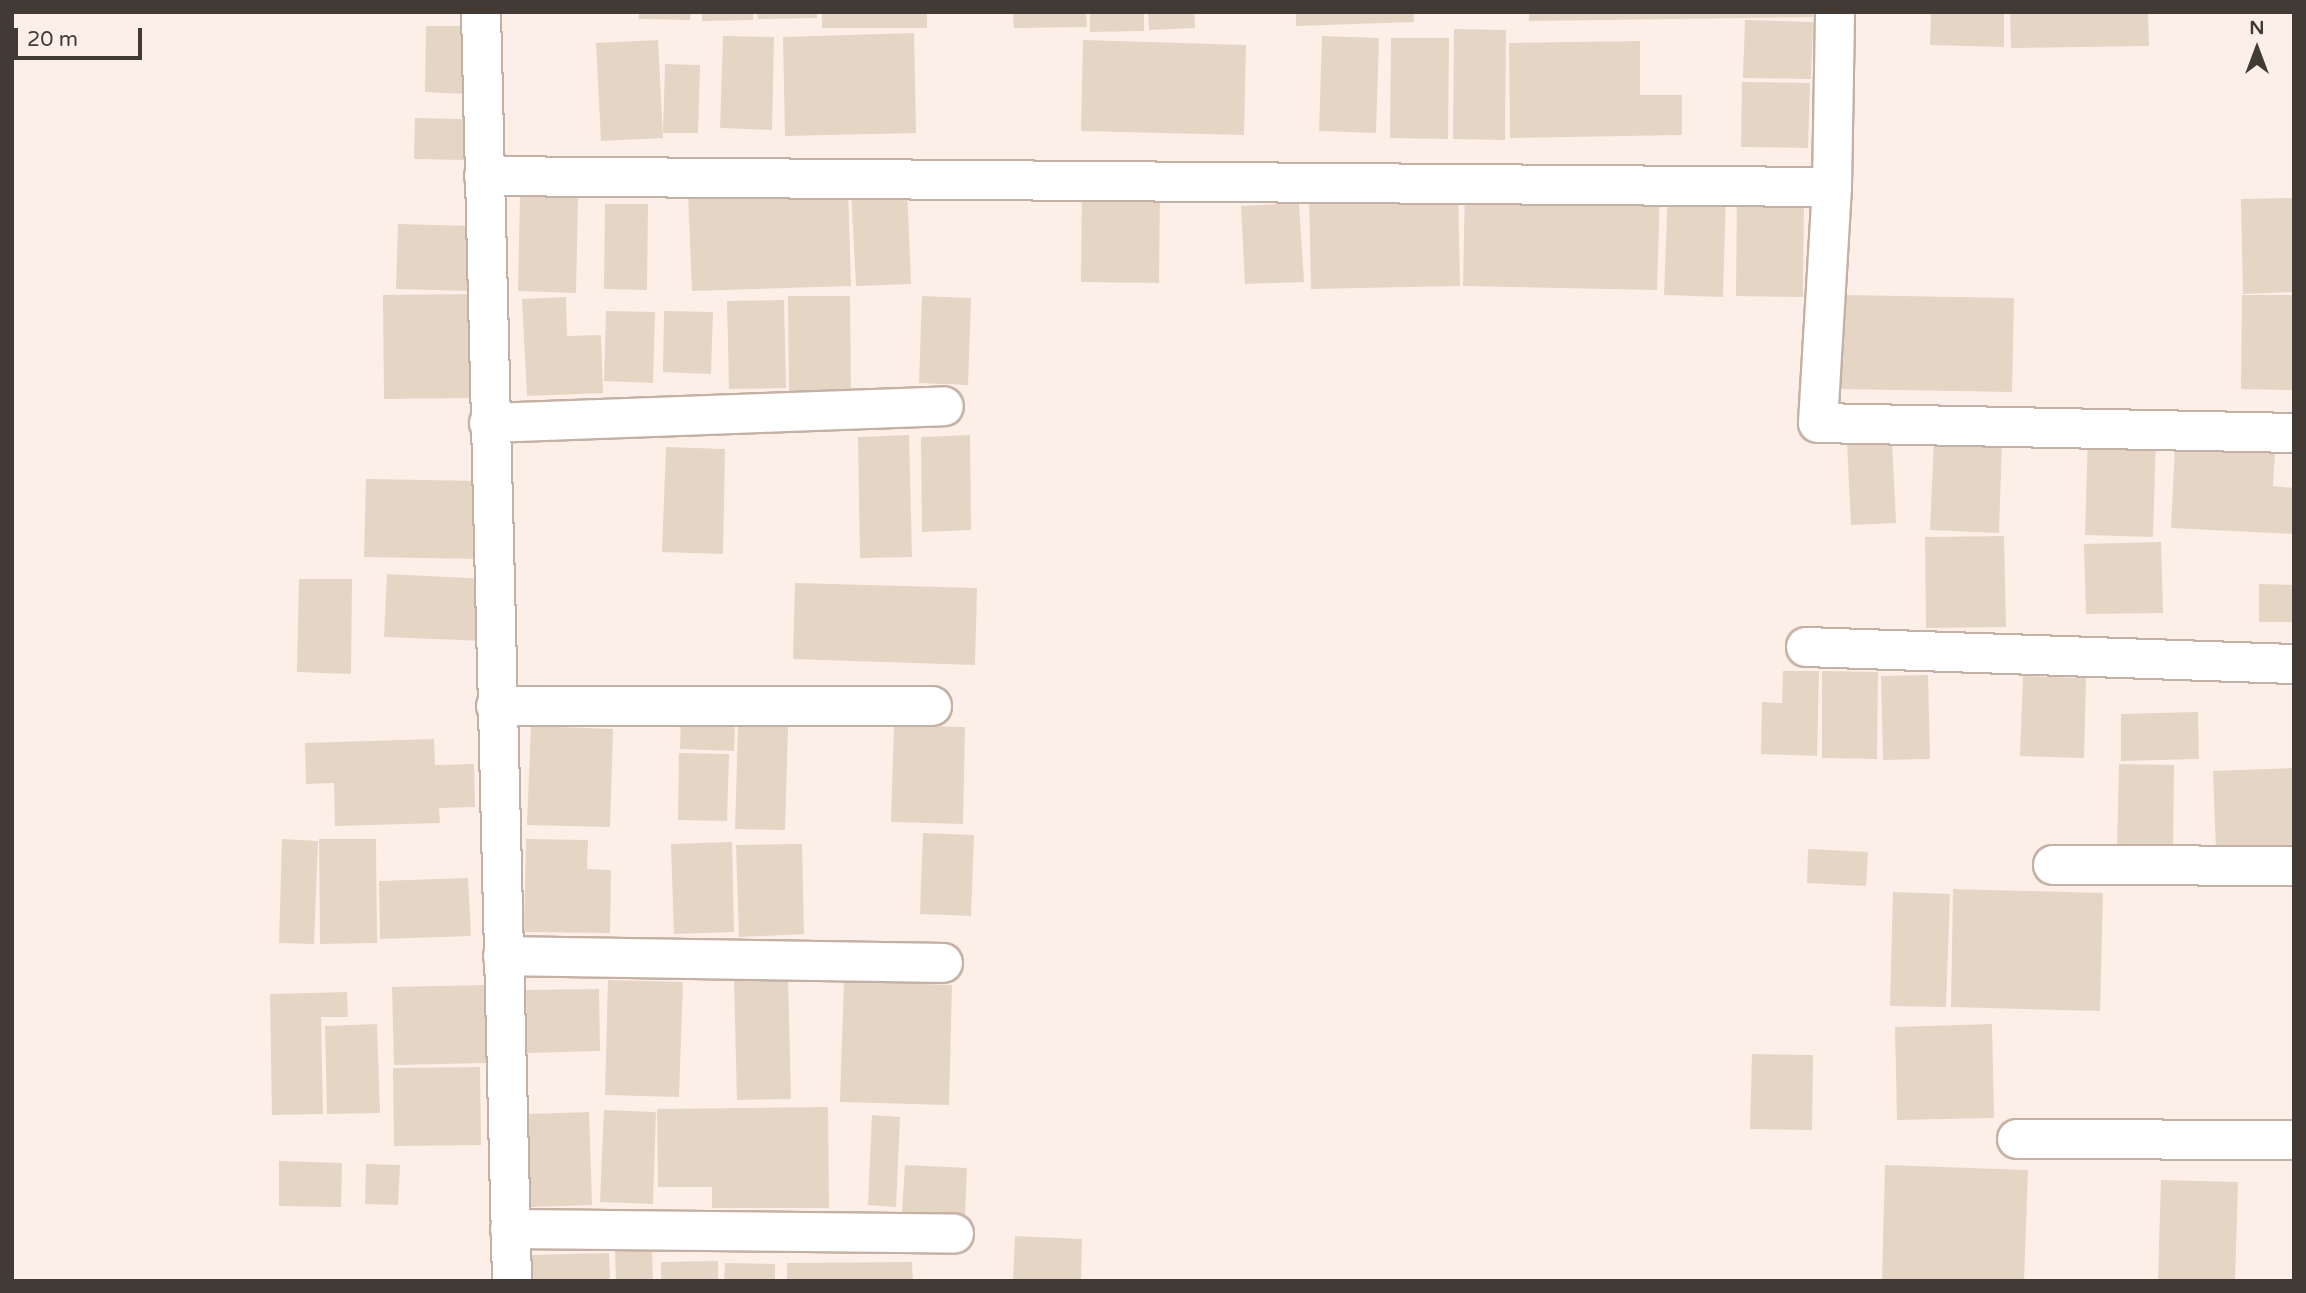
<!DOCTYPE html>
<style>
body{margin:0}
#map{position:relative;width:2306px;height:1293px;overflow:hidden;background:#fcefe7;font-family:"Varela Round",sans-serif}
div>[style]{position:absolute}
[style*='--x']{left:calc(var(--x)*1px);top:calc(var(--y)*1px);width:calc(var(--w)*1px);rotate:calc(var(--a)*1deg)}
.building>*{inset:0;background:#e5d5c4}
.roads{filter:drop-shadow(2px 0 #c4b0a4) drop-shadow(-2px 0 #c4b0a4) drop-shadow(0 2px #c4b0a4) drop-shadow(0 -2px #c4b0a4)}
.minor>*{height:38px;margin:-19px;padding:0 19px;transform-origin:19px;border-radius:19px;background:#fff}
span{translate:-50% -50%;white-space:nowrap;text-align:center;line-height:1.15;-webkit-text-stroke:5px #fcefe7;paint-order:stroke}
.frame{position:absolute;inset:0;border:14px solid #423a35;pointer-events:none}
.north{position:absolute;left:2222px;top:14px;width:70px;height:70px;-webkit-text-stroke:5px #fcefe7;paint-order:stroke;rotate:0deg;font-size:19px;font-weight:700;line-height:28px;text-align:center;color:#423a35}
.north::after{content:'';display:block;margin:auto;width:24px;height:32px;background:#423a35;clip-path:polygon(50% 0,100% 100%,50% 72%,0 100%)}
.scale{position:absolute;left:14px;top:28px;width:128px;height:32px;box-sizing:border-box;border:4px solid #423a35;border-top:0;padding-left:9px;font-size:21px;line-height:24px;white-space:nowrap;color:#423a35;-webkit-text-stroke:5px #fcefe7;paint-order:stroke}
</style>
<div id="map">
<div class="building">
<div style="clip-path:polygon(639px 12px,691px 12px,690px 20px,639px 19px)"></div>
<div style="clip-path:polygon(702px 12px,753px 12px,753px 20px,702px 21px)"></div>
<div style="clip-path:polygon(757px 12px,817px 12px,817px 18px,758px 19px)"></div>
<div style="clip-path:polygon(822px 12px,927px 12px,927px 28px,822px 28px)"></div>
<div style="clip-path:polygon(1013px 12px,1086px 12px,1087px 27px,1014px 28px)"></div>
<div style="clip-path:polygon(1090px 12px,1144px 12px,1144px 31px,1090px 32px)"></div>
<div style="clip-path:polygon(1148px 12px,1194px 12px,1195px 28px,1149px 30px)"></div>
<div style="clip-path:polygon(1296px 12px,1414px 12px,1414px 22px,1296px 26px)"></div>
<div style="clip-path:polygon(1529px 12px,1813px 12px,1813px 17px,1529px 21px)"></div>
<div style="clip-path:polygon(1931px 12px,2004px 12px,2004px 47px,1930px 45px)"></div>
<div style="clip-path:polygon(2010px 12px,2148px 12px,2149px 46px,2011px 48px)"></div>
<div style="clip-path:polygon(1745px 20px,1813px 22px,1811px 79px,1743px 78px)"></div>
<div style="clip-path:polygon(426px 26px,469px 26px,468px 94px,425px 92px)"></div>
<div style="clip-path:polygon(1454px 29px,1506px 30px,1505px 140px,1453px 139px)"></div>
<div style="clip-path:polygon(914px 33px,916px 133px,785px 136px,783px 37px)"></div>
<div style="clip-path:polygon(723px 36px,774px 37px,772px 130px,720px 128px)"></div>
<div style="clip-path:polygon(1322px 36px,1379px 38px,1376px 133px,1319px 131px)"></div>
<div style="clip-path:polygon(1391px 38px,1449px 38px,1448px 139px,1390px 138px)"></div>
<div style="clip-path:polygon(658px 40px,663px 138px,601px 141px,596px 43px)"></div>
<div style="clip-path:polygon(1083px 40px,1246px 45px,1244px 135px,1081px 131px)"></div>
<div style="clip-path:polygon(1640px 41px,1640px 95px,1682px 95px,1682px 135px,1510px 138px,1509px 43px)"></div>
<div style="clip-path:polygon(665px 64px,700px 65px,698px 133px,663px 133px)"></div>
<div style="clip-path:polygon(1742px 82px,1810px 83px,1808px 148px,1741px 147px)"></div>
<div style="clip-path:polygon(415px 118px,465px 119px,464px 160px,414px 159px)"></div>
<div style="clip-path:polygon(1465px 184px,1660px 189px,1657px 290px,1463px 286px)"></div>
<div style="clip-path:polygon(848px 187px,851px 286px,692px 291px,688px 192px)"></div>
<div style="clip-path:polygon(907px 187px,911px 284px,856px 286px,851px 190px)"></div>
<div style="clip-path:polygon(1082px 187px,1160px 188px,1159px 283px,1081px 282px)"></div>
<div style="clip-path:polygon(1458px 188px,1460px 286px,1311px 289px,1309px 191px)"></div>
<div style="clip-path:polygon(1668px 189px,1726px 191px,1723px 297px,1664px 295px)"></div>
<div style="clip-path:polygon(1737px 192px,1804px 193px,1803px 297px,1736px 296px)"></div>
<div style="clip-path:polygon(520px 195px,578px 196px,576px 293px,518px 291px)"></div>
<div style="clip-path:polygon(2294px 198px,2294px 292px,2243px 294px,2241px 199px)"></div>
<div style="clip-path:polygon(1299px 203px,1304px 282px,1245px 284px,1241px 206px)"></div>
<div style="clip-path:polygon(605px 204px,648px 204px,647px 290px,604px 289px)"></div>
<div style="clip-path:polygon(398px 224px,475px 226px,473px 291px,396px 289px)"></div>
<div style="clip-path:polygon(475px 294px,477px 398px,384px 399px,383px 295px)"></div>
<div style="clip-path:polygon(1843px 295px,2014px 298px,2012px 392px,1841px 389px)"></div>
<div style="clip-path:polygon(2242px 295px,2294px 295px,2294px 390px,2241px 389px)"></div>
<div style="clip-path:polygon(788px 296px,850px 296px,851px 396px,789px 397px)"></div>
<div style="clip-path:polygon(922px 296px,971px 298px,968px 385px,919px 383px)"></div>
<div style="clip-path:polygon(566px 297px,567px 336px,601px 335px,603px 393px,527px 396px,522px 299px)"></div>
<div style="clip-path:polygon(784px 300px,786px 388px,729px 389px,727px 301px)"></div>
<div style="clip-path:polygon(606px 311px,655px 312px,653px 383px,604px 381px)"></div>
<div style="clip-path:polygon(664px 311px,713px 312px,711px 374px,663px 372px)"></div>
<div style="clip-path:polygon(2088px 434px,2156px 436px,2153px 537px,2085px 535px)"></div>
<div style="clip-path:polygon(909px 435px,912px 557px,860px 558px,858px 437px)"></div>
<div style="clip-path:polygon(970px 435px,971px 530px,922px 532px,921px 437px)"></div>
<div style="clip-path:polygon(1934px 440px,2002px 442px,1999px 533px,1930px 530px)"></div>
<div style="clip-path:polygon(1892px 441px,1896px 523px,1851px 525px,1847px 443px)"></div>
<div style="clip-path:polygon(2175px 446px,2275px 451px,2273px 486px,2294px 488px,2294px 534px,2171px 528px)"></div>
<div style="clip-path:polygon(666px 447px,725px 449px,723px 554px,662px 552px)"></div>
<div style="clip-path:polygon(366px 479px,482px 481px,480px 559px,364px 557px)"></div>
<div style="clip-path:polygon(2004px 536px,2006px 627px,1926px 628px,1925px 537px)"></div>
<div style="clip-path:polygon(2161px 542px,2163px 613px,2086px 614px,2084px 544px)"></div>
<div style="clip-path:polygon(387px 574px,488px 579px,485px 641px,384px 637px)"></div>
<div style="clip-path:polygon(299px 579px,352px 579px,351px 674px,297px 672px)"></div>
<div style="clip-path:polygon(795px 583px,977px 588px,975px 665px,793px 659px)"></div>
<div style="clip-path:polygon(2259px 584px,2294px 585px,2294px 622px,2259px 622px)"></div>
<div style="clip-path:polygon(1783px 671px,1819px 671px,1817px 756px,1761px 754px,1762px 702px,1782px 703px)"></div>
<div style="clip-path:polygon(1822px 671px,1878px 672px,1877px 759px,1822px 758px)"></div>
<div style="clip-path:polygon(1928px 675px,1930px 759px,1883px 760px,1881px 676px)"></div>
<div style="clip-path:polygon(2023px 676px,2086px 678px,2084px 758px,2020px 756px)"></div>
<div style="clip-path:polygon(2198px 712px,2199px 759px,2121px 761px,2121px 714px)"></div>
<div style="clip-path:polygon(681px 720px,735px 721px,734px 751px,680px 749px)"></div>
<div style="clip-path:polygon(894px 725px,965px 727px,963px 824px,891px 822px)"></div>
<div style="clip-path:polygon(531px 726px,613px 729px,610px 827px,527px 825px)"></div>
<div style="clip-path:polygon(738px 726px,788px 727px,785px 830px,735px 829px)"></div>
<div style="clip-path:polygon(434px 739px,435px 765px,474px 764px,475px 807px,439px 808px,440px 823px,335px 826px,334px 783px,306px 784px,305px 743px)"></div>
<div style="clip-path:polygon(679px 753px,729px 754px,727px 821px,678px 820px)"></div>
<div style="clip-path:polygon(2119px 764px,2174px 765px,2173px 852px,2117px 851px)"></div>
<div style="clip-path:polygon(2294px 768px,2294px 849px,2216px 851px,2213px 771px)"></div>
<div style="clip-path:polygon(923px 833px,974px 835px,971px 916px,920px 914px)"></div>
<div style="clip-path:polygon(282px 839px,318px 841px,314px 944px,279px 943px)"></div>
<div style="clip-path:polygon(319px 839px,376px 839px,377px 943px,320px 944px)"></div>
<div style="clip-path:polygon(526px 839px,588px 840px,587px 869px,611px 870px,610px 933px,524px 932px)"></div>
<div style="clip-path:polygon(732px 842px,734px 932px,674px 934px,671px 844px)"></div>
<div style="clip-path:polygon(802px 844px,804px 934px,739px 937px,736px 845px)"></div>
<div style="clip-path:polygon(1808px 849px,1868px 852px,1866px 886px,1807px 883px)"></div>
<div style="clip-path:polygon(468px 878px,471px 936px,380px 939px,379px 881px)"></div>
<div style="clip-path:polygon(1953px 889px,2103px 893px,2100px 1011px,1951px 1007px)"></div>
<div style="clip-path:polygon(1893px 892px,1950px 894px,1946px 1007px,1890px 1006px)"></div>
<div style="clip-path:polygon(788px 979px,791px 1099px,737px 1100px,734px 980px)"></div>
<div style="clip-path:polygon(608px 980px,683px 982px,679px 1097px,605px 1095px)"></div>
<div style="clip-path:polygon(844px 981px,952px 985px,949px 1105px,840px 1102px)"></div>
<div style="clip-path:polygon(486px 985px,488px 1063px,394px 1065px,392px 987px)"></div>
<div style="clip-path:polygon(599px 989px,600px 1051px,527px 1053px,526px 990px)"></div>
<div style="clip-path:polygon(347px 992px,348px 1017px,321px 1017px,323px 1114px,272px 1115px,270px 994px)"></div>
<div style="clip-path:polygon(377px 1024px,380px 1113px,327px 1114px,325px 1026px)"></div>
<div style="clip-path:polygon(1992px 1024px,1994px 1118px,1897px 1120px,1895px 1027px)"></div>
<div style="clip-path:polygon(1752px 1054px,1813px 1055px,1812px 1130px,1750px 1129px)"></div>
<div style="clip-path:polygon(480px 1067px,481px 1145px,394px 1146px,393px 1068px)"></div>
<div style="clip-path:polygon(828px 1107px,829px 1208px,712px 1208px,712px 1187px,658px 1187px,657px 1109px)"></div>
<div style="clip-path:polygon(604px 1110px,656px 1112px,653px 1204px,600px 1202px)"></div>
<div style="clip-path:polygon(589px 1112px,592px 1205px,531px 1207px,528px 1114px)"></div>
<div style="clip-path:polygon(872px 1115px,900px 1117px,896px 1207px,868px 1205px)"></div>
<div style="clip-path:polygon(279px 1161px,342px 1163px,341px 1207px,279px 1206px)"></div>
<div style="clip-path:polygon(366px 1164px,400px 1165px,398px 1205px,365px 1204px)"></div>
<div style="clip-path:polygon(905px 1165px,967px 1168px,965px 1216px,902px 1212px)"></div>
<div style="clip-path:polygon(1885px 1165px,2028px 1170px,2024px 1281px,1882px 1281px)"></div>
<div style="clip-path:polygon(2161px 1180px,2238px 1182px,2235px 1281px,2158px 1281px)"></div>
<div style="clip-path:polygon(1015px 1236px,1082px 1239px,1081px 1281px,1013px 1281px)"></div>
<div style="clip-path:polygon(652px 1250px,653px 1281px,616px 1281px,615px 1251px)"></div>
<div style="clip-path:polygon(609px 1253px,610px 1281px,533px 1281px,532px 1255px)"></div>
<div style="clip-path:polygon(718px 1261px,718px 1281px,661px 1281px,661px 1262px)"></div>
<div style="clip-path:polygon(912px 1262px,913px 1281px,787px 1281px,787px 1263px)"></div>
<div style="clip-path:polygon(725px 1263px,775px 1264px,775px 1281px,724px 1281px)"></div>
</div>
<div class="roads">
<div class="minor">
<div style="--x:481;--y:12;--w:1269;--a:88.6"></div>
<div style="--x:484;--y:176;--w:1348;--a:0.47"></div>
<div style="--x:1832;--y:187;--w:175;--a:-89"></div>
<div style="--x:1832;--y:187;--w:236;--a:93.4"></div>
<div style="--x:1818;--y:423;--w:476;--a:1.2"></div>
<div style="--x:489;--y:423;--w:455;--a:-2.1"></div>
<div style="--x:1806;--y:647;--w:488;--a:2"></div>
<div style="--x:496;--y:706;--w:436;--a:0"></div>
<div style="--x:2053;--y:865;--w:241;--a:0.2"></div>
<div style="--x:503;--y:956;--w:440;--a:0.9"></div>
<div style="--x:2017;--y:1139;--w:277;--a:0.2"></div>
<div style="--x:510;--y:1229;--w:444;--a:0.6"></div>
</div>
</div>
<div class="frame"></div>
<div class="north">N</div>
<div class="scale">20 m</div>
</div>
